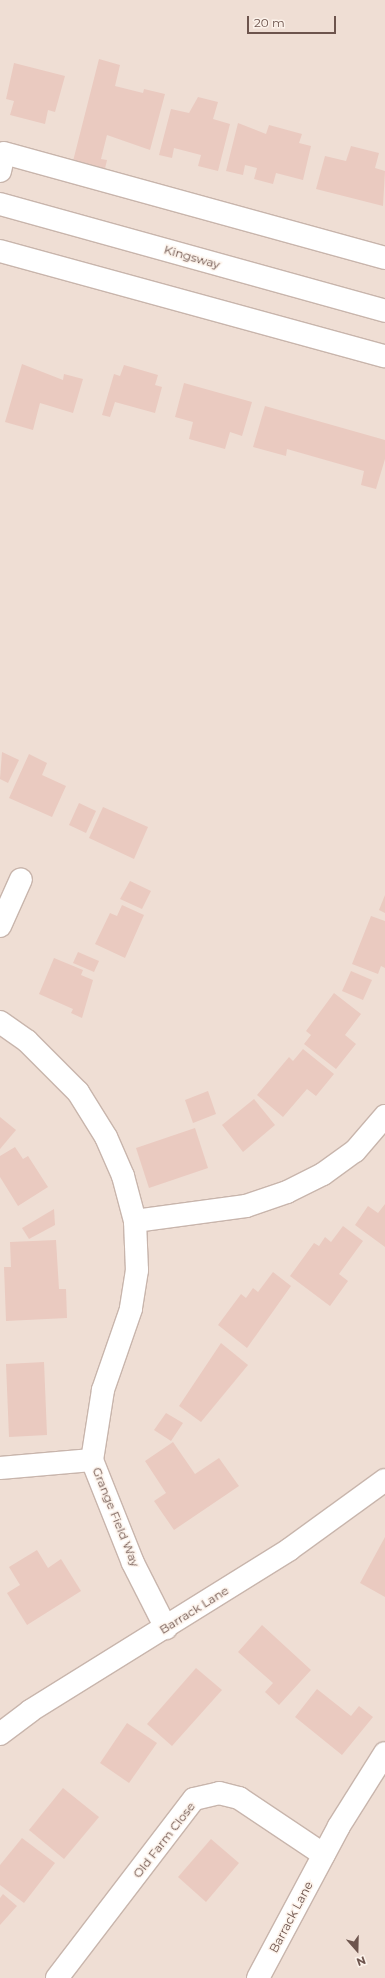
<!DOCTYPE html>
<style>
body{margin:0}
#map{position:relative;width:385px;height:1978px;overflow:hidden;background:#f9ede4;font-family:Montserrat,sans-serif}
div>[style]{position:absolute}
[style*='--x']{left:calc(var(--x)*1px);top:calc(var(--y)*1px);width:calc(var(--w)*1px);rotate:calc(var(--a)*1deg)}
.residential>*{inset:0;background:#efded4}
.building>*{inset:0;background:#eacac0}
.roads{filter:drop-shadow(1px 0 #c8b5ac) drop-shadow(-1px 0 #c8b5ac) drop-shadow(0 1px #c8b5ac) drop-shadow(0 -1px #c8b5ac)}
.minor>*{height:22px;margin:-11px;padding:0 11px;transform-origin:11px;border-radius:11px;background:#fff}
.tertiary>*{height:22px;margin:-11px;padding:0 11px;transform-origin:11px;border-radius:11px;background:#fff}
span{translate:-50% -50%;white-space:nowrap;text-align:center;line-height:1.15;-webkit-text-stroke:3px #fcf2ea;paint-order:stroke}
.street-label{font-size:12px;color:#6d544d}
.north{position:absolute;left:337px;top:1930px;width:40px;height:40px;-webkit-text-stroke:3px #fcf2ea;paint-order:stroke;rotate:160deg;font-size:11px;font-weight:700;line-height:16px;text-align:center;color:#6d544d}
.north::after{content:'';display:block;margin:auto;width:14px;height:18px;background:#6d544d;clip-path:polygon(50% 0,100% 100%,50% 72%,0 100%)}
.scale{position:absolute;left:247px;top:16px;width:89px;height:18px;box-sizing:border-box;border:2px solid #6d544d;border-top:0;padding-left:5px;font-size:12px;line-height:14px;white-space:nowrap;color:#6d544d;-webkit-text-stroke:3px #fcf2ea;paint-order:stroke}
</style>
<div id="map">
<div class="residential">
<div style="clip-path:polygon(0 0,385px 0,385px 1978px,0 1978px)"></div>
</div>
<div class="building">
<div style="clip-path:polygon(99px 59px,120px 65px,115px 86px,143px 93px,144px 89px,165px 94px,150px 150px,107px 135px,101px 159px,107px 160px,103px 177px,71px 169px)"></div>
<div style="clip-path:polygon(14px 63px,65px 76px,55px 112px,48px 110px,45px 124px,10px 115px,14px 101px,6px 99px)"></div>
<div style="clip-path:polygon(198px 97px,218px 102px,213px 119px,230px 124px,218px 171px,198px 166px,201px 155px,174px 148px,172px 158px,159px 155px,171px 109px,189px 113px)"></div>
<div style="clip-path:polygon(238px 123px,266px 134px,269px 125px,302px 134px,299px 143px,311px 146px,303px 180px,276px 173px,273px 184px,254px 179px,257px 168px,245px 165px,243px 175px,226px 171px)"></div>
<div style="clip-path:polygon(351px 146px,379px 153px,375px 168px,385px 171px,383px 206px,316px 189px,325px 156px,346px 161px)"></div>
<div style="clip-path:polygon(22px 364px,63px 380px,64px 374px,83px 379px,73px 413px,40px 403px,33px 430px,5px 422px)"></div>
<div style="clip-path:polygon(124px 365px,158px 375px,155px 385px,162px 387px,155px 413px,115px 402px,110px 417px,102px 415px,114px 374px,120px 376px)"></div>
<div style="clip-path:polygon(184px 383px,252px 402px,242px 436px,230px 432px,225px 449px,189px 439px,193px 422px,175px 417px)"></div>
<div style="clip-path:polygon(265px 406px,385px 440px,385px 459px,376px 489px,361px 485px,364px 471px,287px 449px,286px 456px,253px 447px)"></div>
<div style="clip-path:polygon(2px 752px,19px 760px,8px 783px,0 779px)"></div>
<div style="clip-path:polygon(29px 754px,47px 763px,42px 775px,66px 786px,52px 817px,9px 798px)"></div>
<div style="clip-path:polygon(79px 803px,96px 811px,86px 833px,69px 825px)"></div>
<div style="clip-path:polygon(103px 807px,148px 827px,134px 859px,89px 838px)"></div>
<div style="clip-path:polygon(130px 881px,151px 891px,142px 909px,120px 899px)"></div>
<div style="clip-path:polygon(385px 895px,385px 913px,379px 910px)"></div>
<div style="clip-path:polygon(122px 905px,144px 915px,125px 958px,95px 944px,110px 913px,117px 916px)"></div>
<div style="clip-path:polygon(371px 916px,385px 921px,385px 968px,381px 966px,378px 974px,352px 964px)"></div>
<div style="clip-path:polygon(78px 952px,99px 961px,94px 972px,73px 963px)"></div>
<div style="clip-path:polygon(54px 958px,83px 970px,81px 975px,93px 980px,82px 1018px,71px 1013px,73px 1009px,39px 994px)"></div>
<div style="clip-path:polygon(351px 971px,372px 980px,363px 1000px,342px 991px)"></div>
<div style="clip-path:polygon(334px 993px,361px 1014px,345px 1035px,356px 1044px,336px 1069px,304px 1044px,311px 1035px,306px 1031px)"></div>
<div style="clip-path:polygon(303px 1049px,334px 1074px,316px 1096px,307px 1089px,283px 1117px,257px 1095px,289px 1057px,293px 1061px)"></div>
<div style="clip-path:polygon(208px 1091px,216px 1114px,193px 1123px,185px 1100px)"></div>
<div style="clip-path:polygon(254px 1099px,275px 1125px,243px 1152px,222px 1125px)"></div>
<div style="clip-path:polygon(0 1117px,16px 1130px,0 1149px)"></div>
<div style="clip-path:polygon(195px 1128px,208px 1168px,149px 1188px,136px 1148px)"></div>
<div style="clip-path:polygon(15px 1147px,23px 1159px,28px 1156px,48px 1187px,18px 1206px,0 1177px,0 1156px)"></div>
<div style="clip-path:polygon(385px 1204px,385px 1247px,355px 1225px,368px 1206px,378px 1213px)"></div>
<div style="clip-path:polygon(54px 1209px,55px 1225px,29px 1239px,22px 1228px)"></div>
<div style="clip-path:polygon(343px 1226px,363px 1241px,339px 1274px,348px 1281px,330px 1306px,290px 1276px,314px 1243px,319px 1246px,325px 1237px,331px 1242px)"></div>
<div style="clip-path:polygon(56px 1240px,59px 1289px,66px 1289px,67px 1318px,6px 1321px,4px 1267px,11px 1267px,10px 1242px)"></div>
<div style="clip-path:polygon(273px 1272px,291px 1286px,247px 1348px,218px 1325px,241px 1294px,246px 1298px,253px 1288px,258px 1292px)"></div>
<div style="clip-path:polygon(221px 1343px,248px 1365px,201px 1422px,179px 1406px)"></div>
<div style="clip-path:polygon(44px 1362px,47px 1435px,9px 1437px,6px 1364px)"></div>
<div style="clip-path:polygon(166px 1413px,183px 1423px,171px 1441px,154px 1430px)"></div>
<div style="clip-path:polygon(173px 1442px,195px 1474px,219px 1458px,239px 1486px,174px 1530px,154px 1501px,166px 1493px,145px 1461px)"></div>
<div style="clip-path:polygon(385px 1537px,385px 1597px,360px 1583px)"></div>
<div style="clip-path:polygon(37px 1550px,48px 1568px,61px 1559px,81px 1591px,27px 1625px,7px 1593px,20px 1585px,9px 1567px)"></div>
<div style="clip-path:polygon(262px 1625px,311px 1670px,279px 1705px,265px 1692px,273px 1683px,238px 1652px)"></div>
<div style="clip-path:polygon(196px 1668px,222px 1690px,172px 1746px,147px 1724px)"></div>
<div style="clip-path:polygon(317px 1689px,351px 1716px,359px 1706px,373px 1717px,342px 1755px,295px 1717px)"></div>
<div style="clip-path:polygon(127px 1723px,157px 1743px,129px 1783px,100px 1763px)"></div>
<div style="clip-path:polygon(63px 1788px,99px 1817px,64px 1859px,29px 1830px)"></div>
<div style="clip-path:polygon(22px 1838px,55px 1863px,24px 1903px,0 1885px,0 1865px)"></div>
<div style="clip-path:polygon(211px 1839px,239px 1863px,206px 1902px,178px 1877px)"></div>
<div style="clip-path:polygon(3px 1894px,17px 1906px,0 1925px,0 1898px)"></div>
</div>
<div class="roads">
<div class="minor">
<div style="--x:0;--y:171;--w:18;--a:-77"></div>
<div style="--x:4;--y:153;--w:395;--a:15.4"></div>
<div style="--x:0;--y:204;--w:400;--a:15.5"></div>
<div style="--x:0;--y:251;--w:399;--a:15.3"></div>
<div style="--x:0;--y:926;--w:51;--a:-65.9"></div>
<div style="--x:0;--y:1022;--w:33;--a:35"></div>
<div style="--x:27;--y:1041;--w:72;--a:45"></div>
<div style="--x:78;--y:1092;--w:53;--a:58.1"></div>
<div style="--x:106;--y:1137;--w:43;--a:66.4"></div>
<div style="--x:123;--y:1176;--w:47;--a:75.1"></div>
<div style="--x:135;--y:1221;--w:49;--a:87.7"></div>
<div style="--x:137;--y:1270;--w:39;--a:99"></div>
<div style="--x:131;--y:1309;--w:86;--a:109.1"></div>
<div style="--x:103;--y:1390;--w:71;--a:98.9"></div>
<div style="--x:92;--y:1460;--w:111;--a:68.3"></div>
<div style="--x:133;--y:1563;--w:73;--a:63.1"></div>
<div style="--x:135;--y:1221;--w:112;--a:-7.7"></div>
<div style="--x:246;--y:1206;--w:43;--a:-18.9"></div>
<div style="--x:287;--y:1192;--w:40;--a:-26.6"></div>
<div style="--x:323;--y:1174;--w:39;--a:-36"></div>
<div style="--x:355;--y:1151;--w:46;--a:-49.4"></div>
<div style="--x:0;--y:1468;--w:92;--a:-5"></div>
<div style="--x:57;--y:1978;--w:225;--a:-52.6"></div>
<div style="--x:194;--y:1799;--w:26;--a:-13"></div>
<div style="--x:219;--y:1793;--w:21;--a:14"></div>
<div style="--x:239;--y:1798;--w:102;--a:33.8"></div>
<div style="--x:258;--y:1978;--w:172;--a:-61.9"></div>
<div style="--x:339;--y:1826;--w:86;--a:-57.8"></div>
</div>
<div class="tertiary">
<div style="--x:0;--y:1734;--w:38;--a:-37"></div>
<div style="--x:30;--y:1711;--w:306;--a:-31.9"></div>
<div style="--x:290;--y:1549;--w:117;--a:-36"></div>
</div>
</div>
<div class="street-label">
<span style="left:192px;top:257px;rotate:16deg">Kingsway</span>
<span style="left:116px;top:1517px;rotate:68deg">Grange Field Way</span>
<span style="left:194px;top:1610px;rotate:-32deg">Barrack Lane</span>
<span style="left:164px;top:1840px;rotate:-52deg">Old Farm Close</span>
<span style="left:291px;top:1917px;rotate:-62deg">Barrack Lane</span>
</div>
<div class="north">N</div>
<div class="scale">20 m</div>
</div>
